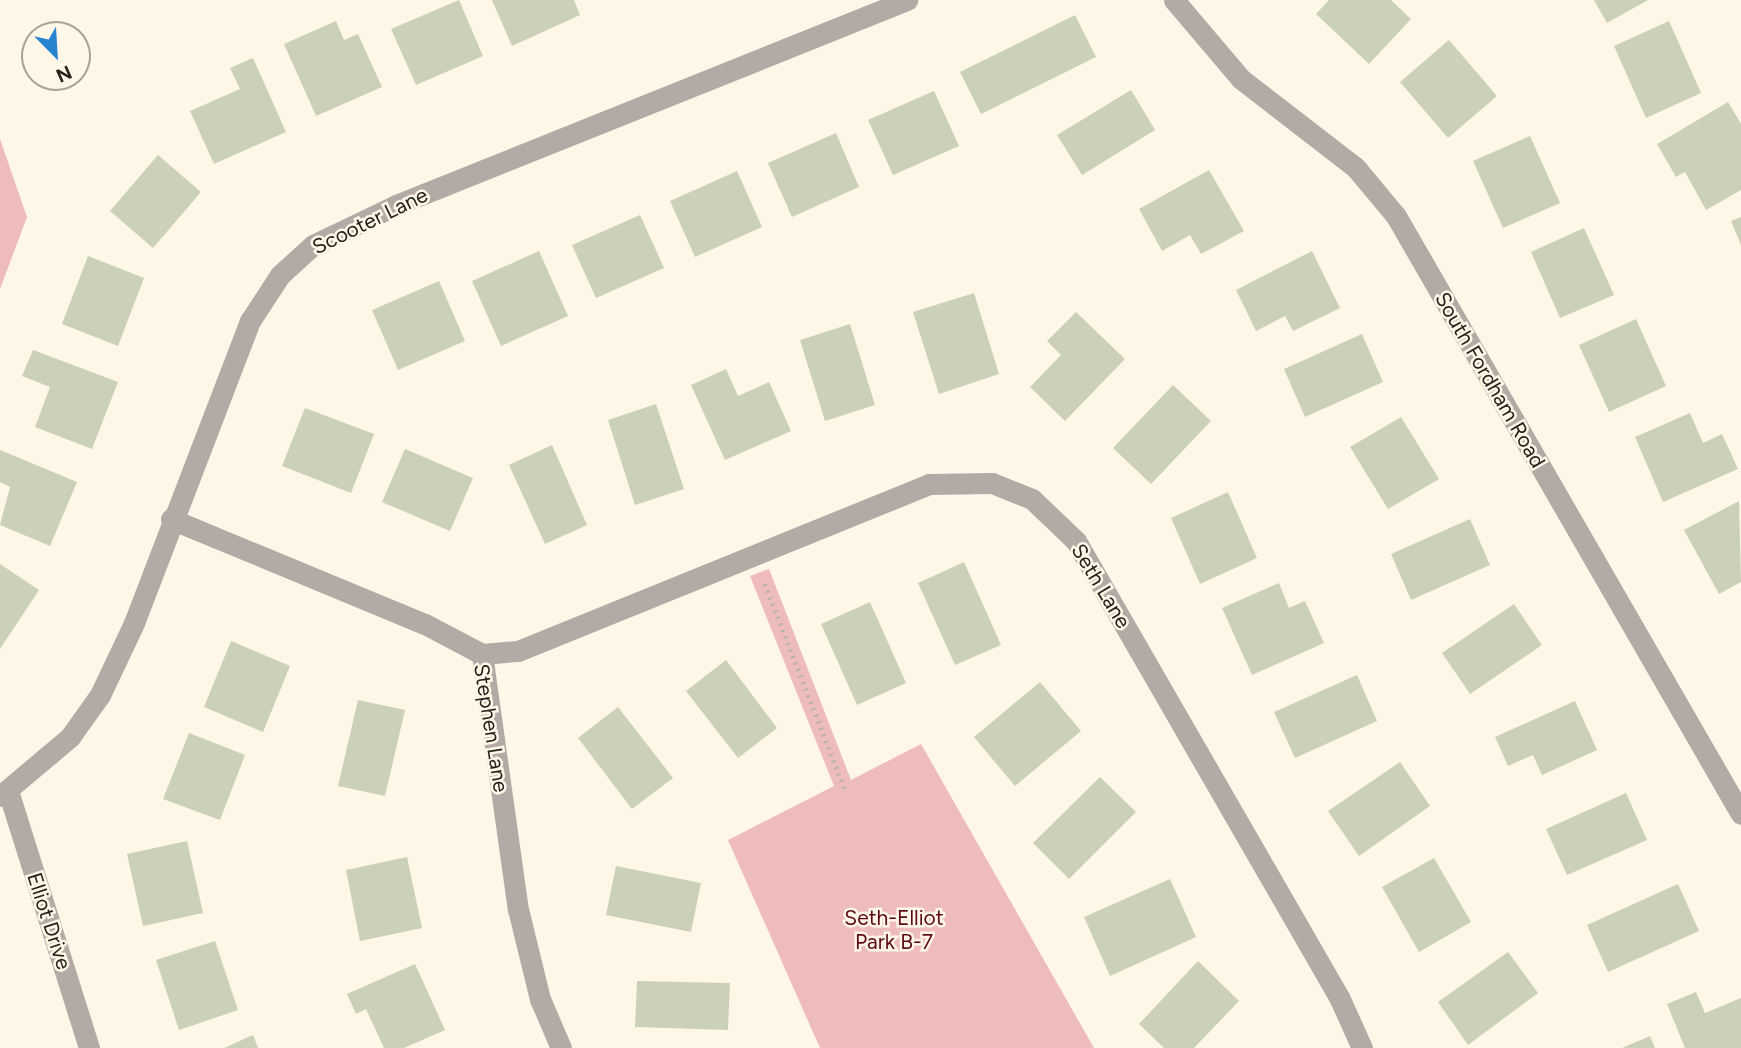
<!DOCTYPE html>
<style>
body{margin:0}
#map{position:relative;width:1741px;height:1048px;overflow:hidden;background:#fef6e6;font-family:Figtree,sans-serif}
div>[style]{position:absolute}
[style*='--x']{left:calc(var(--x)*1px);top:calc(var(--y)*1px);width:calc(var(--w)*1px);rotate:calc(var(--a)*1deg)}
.green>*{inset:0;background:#edbcbb}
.building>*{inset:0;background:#cbd0bb}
.path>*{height:4.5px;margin-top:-2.25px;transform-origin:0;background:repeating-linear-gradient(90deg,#bbb4a7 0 2px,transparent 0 7px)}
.minor>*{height:21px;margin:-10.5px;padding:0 10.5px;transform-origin:10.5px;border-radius:10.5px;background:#b4aaa5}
span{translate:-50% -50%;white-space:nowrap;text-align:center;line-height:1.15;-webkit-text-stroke:5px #fef6e6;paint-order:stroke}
.street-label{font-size:21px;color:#26221b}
.park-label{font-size:21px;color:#5d0917}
.north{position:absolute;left:21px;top:21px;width:70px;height:70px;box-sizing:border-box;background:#fef6e6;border:2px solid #a8a195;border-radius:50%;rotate:156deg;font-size:19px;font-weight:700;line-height:28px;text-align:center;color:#26221b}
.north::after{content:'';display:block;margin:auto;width:24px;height:32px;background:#2784d0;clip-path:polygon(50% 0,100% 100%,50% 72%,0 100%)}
</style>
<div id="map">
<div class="green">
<div style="clip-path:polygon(0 139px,27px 217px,0 289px)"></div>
<div style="clip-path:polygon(769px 569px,851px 780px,921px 744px,1094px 1048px,820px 1048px,728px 840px,834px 786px,750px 576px)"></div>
</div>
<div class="building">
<div style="clip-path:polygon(459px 0,483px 56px,416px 85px,391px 29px)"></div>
<div style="clip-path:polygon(492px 0,574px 0,580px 15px,512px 46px)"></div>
<div style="clip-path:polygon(1329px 0,1391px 0,1411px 19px,1369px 64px,1316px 14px)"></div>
<div style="clip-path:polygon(1594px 0,1648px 0,1607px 23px)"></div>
<div style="clip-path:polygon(1075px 15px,1096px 57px,981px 114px,960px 72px)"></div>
<div style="clip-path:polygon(336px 21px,344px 40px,358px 34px,382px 87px,316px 116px,284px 44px)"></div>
<div style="clip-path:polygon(1669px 21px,1701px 93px,1646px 118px,1614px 46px)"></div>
<div style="clip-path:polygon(1449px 40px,1497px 96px,1448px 138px,1400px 82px)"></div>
<div style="clip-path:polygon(253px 58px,286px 132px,214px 164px,190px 111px,240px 89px,230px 68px)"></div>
<div style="clip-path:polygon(1131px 90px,1155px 130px,1082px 175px,1057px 135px)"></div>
<div style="clip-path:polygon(934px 91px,959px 146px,893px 175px,868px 120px)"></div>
<div style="clip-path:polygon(1728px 102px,1741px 124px,1741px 190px,1706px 210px,1685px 172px,1676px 177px,1657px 144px)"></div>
<div style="clip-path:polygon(836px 133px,859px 187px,792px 217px,768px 163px)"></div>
<div style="clip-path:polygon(1530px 136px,1560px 203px,1503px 228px,1473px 161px)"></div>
<div style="clip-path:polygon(158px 155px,201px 192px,153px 248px,110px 211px)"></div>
<div style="clip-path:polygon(1209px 170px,1244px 231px,1201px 254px,1190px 235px,1162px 251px,1139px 209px)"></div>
<div style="clip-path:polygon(737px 171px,762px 227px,695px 257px,670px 201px)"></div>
<div style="clip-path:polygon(640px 215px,664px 268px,596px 298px,572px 245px)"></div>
<div style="clip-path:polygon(1741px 217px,1741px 245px,1731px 221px)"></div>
<div style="clip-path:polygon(1584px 228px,1614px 295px,1560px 318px,1531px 252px)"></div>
<div style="clip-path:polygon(539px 251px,568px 316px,501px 346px,472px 281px)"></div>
<div style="clip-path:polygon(1312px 251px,1340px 308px,1293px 331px,1285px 316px,1256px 331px,1236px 290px)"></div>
<div style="clip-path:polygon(88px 256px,144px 278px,118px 346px,62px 324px)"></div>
<div style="clip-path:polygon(439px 281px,465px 341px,398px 370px,372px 310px)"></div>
<div style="clip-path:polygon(974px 293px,999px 374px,939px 394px,913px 312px)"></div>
<div style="clip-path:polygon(1076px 312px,1125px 359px,1065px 421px,1030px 387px,1061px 355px,1047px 341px)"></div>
<div style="clip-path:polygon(1636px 319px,1666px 386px,1609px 412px,1579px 345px)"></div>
<div style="clip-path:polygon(850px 324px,875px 405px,825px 421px,800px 340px)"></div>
<div style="clip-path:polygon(1362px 334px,1383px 382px,1305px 417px,1284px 369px)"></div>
<div style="clip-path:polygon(33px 350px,118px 382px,92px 449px,35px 427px,50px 387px,22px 376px)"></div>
<div style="clip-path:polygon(726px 369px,738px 396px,769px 382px,791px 431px,725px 460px,691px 385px)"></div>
<div style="clip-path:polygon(1173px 385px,1211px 421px,1151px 484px,1113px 448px)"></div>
<div style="clip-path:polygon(656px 404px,684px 489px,635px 505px,608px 420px)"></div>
<div style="clip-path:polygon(305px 408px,374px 434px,351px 493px,282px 466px)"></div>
<div style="clip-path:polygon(1690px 413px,1703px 443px,1722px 434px,1738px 469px,1663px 502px,1635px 437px)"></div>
<div style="clip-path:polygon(1401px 417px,1439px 479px,1388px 509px,1350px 447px)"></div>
<div style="clip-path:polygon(552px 445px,587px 525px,545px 544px,509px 465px)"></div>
<div style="clip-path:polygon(405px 449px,473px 478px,450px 531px,382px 502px)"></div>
<div style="clip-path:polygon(0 450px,77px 482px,50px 546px,0 525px,10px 487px,0 482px)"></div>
<div style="clip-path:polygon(1228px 492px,1257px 558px,1200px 584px,1171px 518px)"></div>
<div style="clip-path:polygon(1739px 501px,1741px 582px,1719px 594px,1684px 530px)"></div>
<div style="clip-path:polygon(1470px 519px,1490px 565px,1411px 600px,1391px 554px)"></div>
<div style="clip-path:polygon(964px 562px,1001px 645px,955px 665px,918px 583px)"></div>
<div style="clip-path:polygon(0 564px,39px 590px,0 649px)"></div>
<div style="clip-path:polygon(1279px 583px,1289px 608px,1305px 601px,1324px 643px,1252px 675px,1222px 608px)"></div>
<div style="clip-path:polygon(870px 602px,906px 683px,857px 705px,821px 624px)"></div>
<div style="clip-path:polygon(1514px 604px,1542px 645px,1470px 694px,1442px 653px)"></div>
<div style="clip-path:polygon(231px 641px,290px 666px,263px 732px,204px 707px)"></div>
<div style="clip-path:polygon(726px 660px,777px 728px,738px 758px,686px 691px)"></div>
<div style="clip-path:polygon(1357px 675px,1377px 721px,1295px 758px,1274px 712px)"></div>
<div style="clip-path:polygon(1040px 682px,1081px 731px,1015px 786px,974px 737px)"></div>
<div style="clip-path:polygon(358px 700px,405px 710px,385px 796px,338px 786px)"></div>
<div style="clip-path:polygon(1575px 701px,1597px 750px,1542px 775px,1533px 755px,1508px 766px,1495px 737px)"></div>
<div style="clip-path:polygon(618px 707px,673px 778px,632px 809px,578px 738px)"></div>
<div style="clip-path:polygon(189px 733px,245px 755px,220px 820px,163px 799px)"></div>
<div style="clip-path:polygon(1400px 762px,1430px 806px,1359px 856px,1328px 811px)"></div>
<div style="clip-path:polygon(1100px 777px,1136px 812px,1069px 879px,1033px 843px)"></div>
<div style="clip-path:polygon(1626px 793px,1647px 840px,1567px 875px,1546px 829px)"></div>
<div style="clip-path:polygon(187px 841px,203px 913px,143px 926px,127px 854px)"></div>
<div style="clip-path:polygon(407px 857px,422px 928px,360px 941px,346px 870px)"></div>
<div style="clip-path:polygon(1434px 858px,1471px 922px,1419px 952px,1382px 887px)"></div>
<div style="clip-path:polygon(616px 866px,701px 883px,691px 932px,606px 915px)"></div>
<div style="clip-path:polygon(1170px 879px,1196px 937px,1110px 976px,1084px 917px)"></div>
<div style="clip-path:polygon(1678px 884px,1699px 931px,1608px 972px,1587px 925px)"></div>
<div style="clip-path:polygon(215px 941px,238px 1010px,179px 1030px,156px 960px)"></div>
<div style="clip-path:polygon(1508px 952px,1538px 993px,1468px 1045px,1438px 1002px)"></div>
<div style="clip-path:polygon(1198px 961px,1239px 1001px,1194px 1048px,1164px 1048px,1139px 1024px)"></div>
<div style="clip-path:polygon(415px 964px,445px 1030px,404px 1048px,384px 1048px,366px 1009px,356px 1014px,347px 994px)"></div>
<div style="clip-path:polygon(637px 981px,730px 983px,728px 1030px,635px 1027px)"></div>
<div style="clip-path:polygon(1696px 992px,1705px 1013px,1741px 998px,1741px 1048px,1685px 1048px,1667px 1004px)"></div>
<div style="clip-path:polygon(253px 1035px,258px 1048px,224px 1048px)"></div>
<div style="clip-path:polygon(1650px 1036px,1655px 1048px,1622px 1048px)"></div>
</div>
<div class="path">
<div style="--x:765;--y:584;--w:220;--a:68.7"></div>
</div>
<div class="minor">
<div style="--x:1174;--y:0;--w:104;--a:49.7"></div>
<div style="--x:1241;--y:79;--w:145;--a:37.7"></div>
<div style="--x:1356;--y:168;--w:62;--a:50.2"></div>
<div style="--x:1396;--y:216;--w:690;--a:60.02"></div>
<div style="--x:171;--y:519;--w:275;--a:22.5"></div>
<div style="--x:425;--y:624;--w:64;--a:27.8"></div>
<div style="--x:482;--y:654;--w:36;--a:-5"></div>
<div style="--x:518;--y:651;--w:444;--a:-22.1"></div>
<div style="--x:929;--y:484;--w:63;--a:-0.9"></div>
<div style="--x:992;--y:483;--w:43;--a:21.8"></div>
<div style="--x:1032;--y:499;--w:61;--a:43.7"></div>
<div style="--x:1076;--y:541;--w:526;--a:60.03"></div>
<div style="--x:1339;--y:997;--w:56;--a:65.7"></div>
<div style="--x:482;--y:654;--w:258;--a:82"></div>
<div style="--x:518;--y:909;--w:93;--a:76.3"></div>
<div style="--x:540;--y:999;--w:53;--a:66.8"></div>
<div style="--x:9;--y:794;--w:266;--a:72.5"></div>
<div style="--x:0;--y:796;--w:92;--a:-40.1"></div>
<div style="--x:70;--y:737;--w:52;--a:-54.5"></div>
<div style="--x:100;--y:695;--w:80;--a:-64.7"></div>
<div style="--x:134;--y:623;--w:324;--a:-69"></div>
<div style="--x:250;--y:321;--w:55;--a:-56.9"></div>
<div style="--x:280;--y:275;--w:45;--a:-42.3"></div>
<div style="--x:313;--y:245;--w:92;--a:-25.7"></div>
<div style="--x:396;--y:205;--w:551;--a:-21.86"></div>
</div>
<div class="street-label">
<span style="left:370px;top:221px;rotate:-26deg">Scooter Lane</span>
<span style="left:1490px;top:380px;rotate:60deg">South Fordham Road</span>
<span style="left:1101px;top:586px;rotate:59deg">Seth Lane</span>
<span style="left:491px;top:728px;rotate:81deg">Stephen Lane</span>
<span style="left:49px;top:921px;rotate:72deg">Elliot Drive</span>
</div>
<div class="park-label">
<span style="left:894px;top:930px">Seth-Elliot<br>Park B-7</span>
</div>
<div class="north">N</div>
</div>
